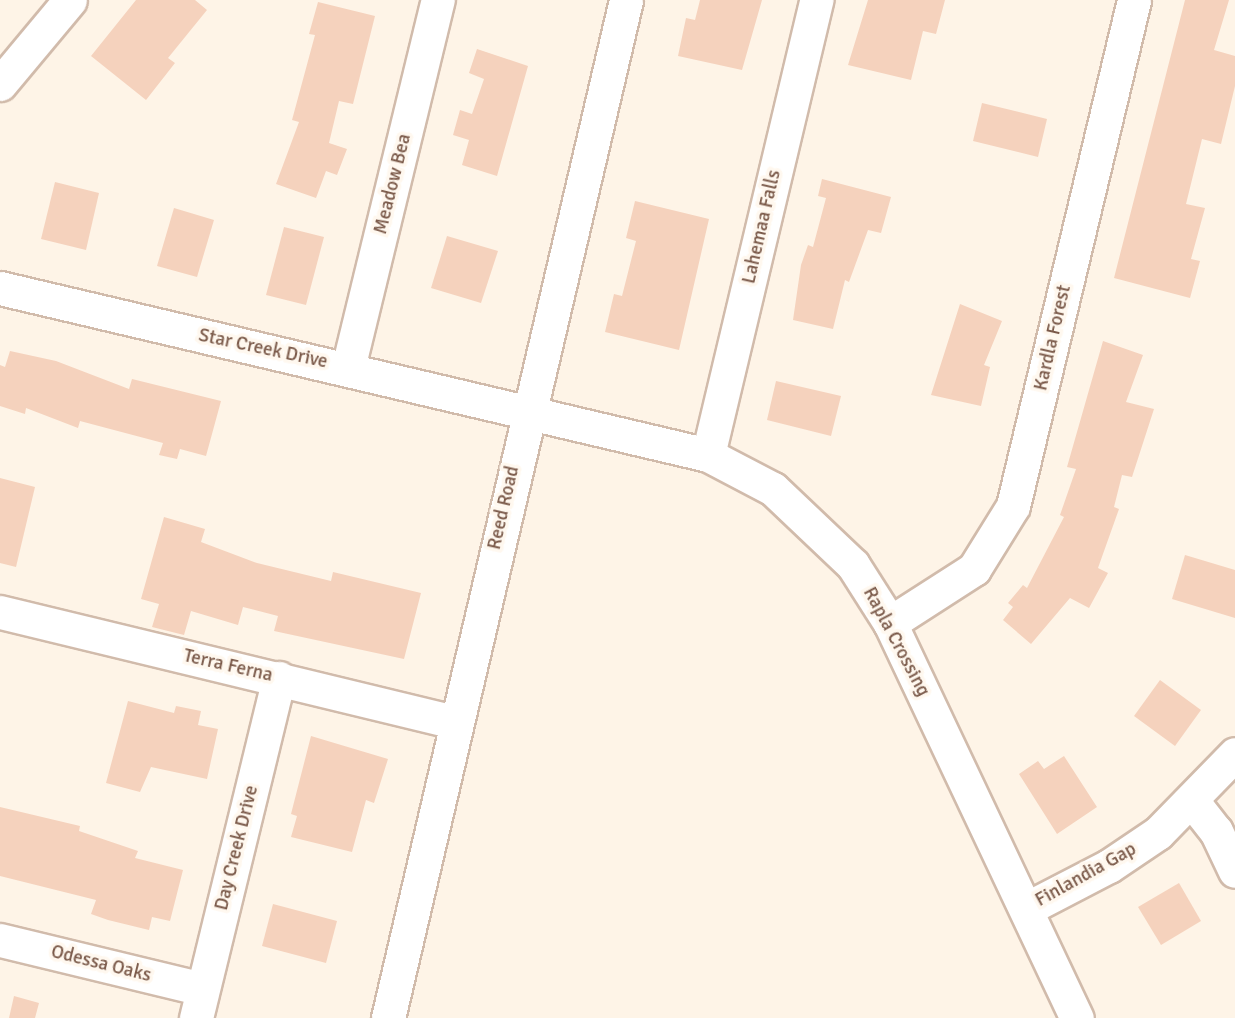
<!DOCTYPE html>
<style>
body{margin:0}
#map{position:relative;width:1235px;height:1018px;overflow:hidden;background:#fef4e7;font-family:Signika,sans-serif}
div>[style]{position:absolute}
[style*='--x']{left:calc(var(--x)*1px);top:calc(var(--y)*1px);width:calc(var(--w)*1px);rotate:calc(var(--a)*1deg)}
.building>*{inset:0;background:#f5d2bd}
.roads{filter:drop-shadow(2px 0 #d1bbab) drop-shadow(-2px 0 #d1bbab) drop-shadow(0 2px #d1bbab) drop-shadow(0 -2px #d1bbab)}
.minor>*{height:33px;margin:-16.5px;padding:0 16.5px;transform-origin:16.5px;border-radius:16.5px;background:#fff}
span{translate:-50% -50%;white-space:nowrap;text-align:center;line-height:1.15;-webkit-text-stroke:7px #fff8ef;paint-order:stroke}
.street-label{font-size:19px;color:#7a5949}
</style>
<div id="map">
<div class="building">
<div style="clip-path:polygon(136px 0,195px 0,207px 10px,168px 58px,175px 63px,146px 100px,91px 56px)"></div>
<div style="clip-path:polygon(700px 0,762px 0,742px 70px,678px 56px,686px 18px,695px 20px)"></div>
<div style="clip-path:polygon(868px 0,945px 0,936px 34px,923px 31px,911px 80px,848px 65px)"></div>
<div style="clip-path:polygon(1185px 0,1229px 0,1214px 50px,1235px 56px,1235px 86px,1221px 144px,1202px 139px,1186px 204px,1205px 208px,1191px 259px,1200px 261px,1190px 298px,1114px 278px)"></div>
<div style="clip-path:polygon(318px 2px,375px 16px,353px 104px,339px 101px,329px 143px,347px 149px,337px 175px,326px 171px,316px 198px,276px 184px,299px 122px,292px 120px,315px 35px,309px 34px)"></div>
<div style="clip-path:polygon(477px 49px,528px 66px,497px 176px,462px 165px,469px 140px,453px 135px,460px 110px,472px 114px,484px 79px,469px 73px)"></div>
<div style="clip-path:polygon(982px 103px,1047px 119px,1038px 157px,973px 141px)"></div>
<div style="clip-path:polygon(822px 179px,891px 197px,881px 233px,868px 230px,849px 282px,845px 280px,833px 329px,793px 320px,801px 265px,808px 245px,813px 247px,826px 198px,818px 196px)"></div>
<div style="clip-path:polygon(55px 182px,99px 193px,86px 250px,41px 239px)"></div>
<div style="clip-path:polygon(635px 201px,709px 219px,679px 350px,605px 332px,614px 294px,622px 296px,636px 241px,626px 238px)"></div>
<div style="clip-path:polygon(174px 208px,214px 220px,197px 277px,157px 266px)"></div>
<div style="clip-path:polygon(284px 227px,324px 237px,306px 305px,266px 295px)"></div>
<div style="clip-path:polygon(447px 236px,498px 251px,481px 303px,431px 288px)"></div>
<div style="clip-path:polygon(960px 304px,1002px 321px,984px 365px,990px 367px,981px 406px,931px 395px)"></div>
<div style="clip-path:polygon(1103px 341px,1143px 355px,1126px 402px,1154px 409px,1132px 477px,1122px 475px,1114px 507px,1119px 509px,1098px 568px,1108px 573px,1089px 608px,1070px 598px,1031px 644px,1003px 620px,1013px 607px,1008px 603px,1023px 585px,1027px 588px,1064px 517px,1060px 515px,1076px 469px,1067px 467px)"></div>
<div style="clip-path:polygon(10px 351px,56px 361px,129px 389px,132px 379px,221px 401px,206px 456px,180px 449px,177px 459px,159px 455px,163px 443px,80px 421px,78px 428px,26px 408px,25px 414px,0 406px,0 365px,5px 367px)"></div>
<div style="clip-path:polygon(776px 381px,841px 396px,831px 436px,767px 420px)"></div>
<div style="clip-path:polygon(0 478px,35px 487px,16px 567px,0 563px)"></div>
<div style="clip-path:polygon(164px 517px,205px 529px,201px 542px,257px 563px,331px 581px,333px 572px,421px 593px,404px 659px,274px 631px,278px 616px,243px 607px,238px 625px,191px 611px,184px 635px,152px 627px,159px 604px,141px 599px)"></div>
<div style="clip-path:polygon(1185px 555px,1235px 570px,1235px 618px,1172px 599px)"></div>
<div style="clip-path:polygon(1160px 680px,1201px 710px,1175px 746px,1134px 716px)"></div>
<div style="clip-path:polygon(128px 701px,174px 713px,176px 706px,201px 711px,198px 725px,218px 729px,207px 779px,151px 767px,140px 792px,106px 783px)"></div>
<div style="clip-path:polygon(311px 736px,388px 759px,374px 803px,366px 800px,352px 852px,291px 837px,297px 816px,291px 814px)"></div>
<div style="clip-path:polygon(1064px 756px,1097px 807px,1057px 834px,1019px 774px,1038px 761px,1044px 769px)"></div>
<div style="clip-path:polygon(0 807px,80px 826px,79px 831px,138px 851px,135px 858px,183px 870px,170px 921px,152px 917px,149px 930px,108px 920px,91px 914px,96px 900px,0 876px)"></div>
<div style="clip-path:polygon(1179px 883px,1201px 921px,1161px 945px,1138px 907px)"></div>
<div style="clip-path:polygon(273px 904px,337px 921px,326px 963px,262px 946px)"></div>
<div style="clip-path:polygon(14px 996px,39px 1003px,35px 1018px,9px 1018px)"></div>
</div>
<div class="roads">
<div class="minor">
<div style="--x:0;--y:84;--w:109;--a:-50.2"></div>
<div style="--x:0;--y:288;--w:727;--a:13.27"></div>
<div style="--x:708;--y:455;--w:73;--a:27.6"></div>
<div style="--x:773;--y:489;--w:110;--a:43.5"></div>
<div style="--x:853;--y:565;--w:69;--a:57.5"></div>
<div style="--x:890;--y:623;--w:437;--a:64.7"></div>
<div style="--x:348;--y:368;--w:379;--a:-76.3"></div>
<div style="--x:708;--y:455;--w:468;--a:-76.6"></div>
<div style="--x:0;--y:612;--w:468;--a:13.6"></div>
<div style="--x:890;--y:623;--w:100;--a:-32.7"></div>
<div style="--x:974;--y:569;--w:74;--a:-58.2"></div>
<div style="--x:1013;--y:506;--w:520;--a:-76.55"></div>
<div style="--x:1193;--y:802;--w:37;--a:52"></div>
<div style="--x:1216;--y:831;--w:44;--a:64.6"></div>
<div style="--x:1026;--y:909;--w:93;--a:-27.4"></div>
<div style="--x:1109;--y:866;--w:59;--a:-34"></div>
<div style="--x:1158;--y:833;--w:110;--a:-45.7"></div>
<div style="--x:0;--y:940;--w:208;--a:13.6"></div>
<div style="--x:196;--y:1018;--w:350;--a:-76.3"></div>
<div style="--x:388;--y:1018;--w:1045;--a:-76.84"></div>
</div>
</div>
<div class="street-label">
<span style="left:393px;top:184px;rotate:-76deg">Meadow Bea</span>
<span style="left:762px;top:227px;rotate:-77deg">Lahemaa Falls</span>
<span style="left:1053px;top:338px;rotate:-77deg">Kardla Forest</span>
<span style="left:263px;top:349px;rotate:12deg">Star Creek Drive</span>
<span style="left:504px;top:508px;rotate:-77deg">Reed Road</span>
<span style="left:896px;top:642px;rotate:62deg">Rapla Crossing</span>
<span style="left:228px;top:666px;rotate:13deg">Terra Ferna</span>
<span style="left:237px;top:848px;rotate:-76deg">Day Creek Drive</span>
<span style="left:1086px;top:875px;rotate:-29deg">Finlandia Gap</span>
<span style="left:101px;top:964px;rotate:14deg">Odessa Oaks</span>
</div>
</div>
